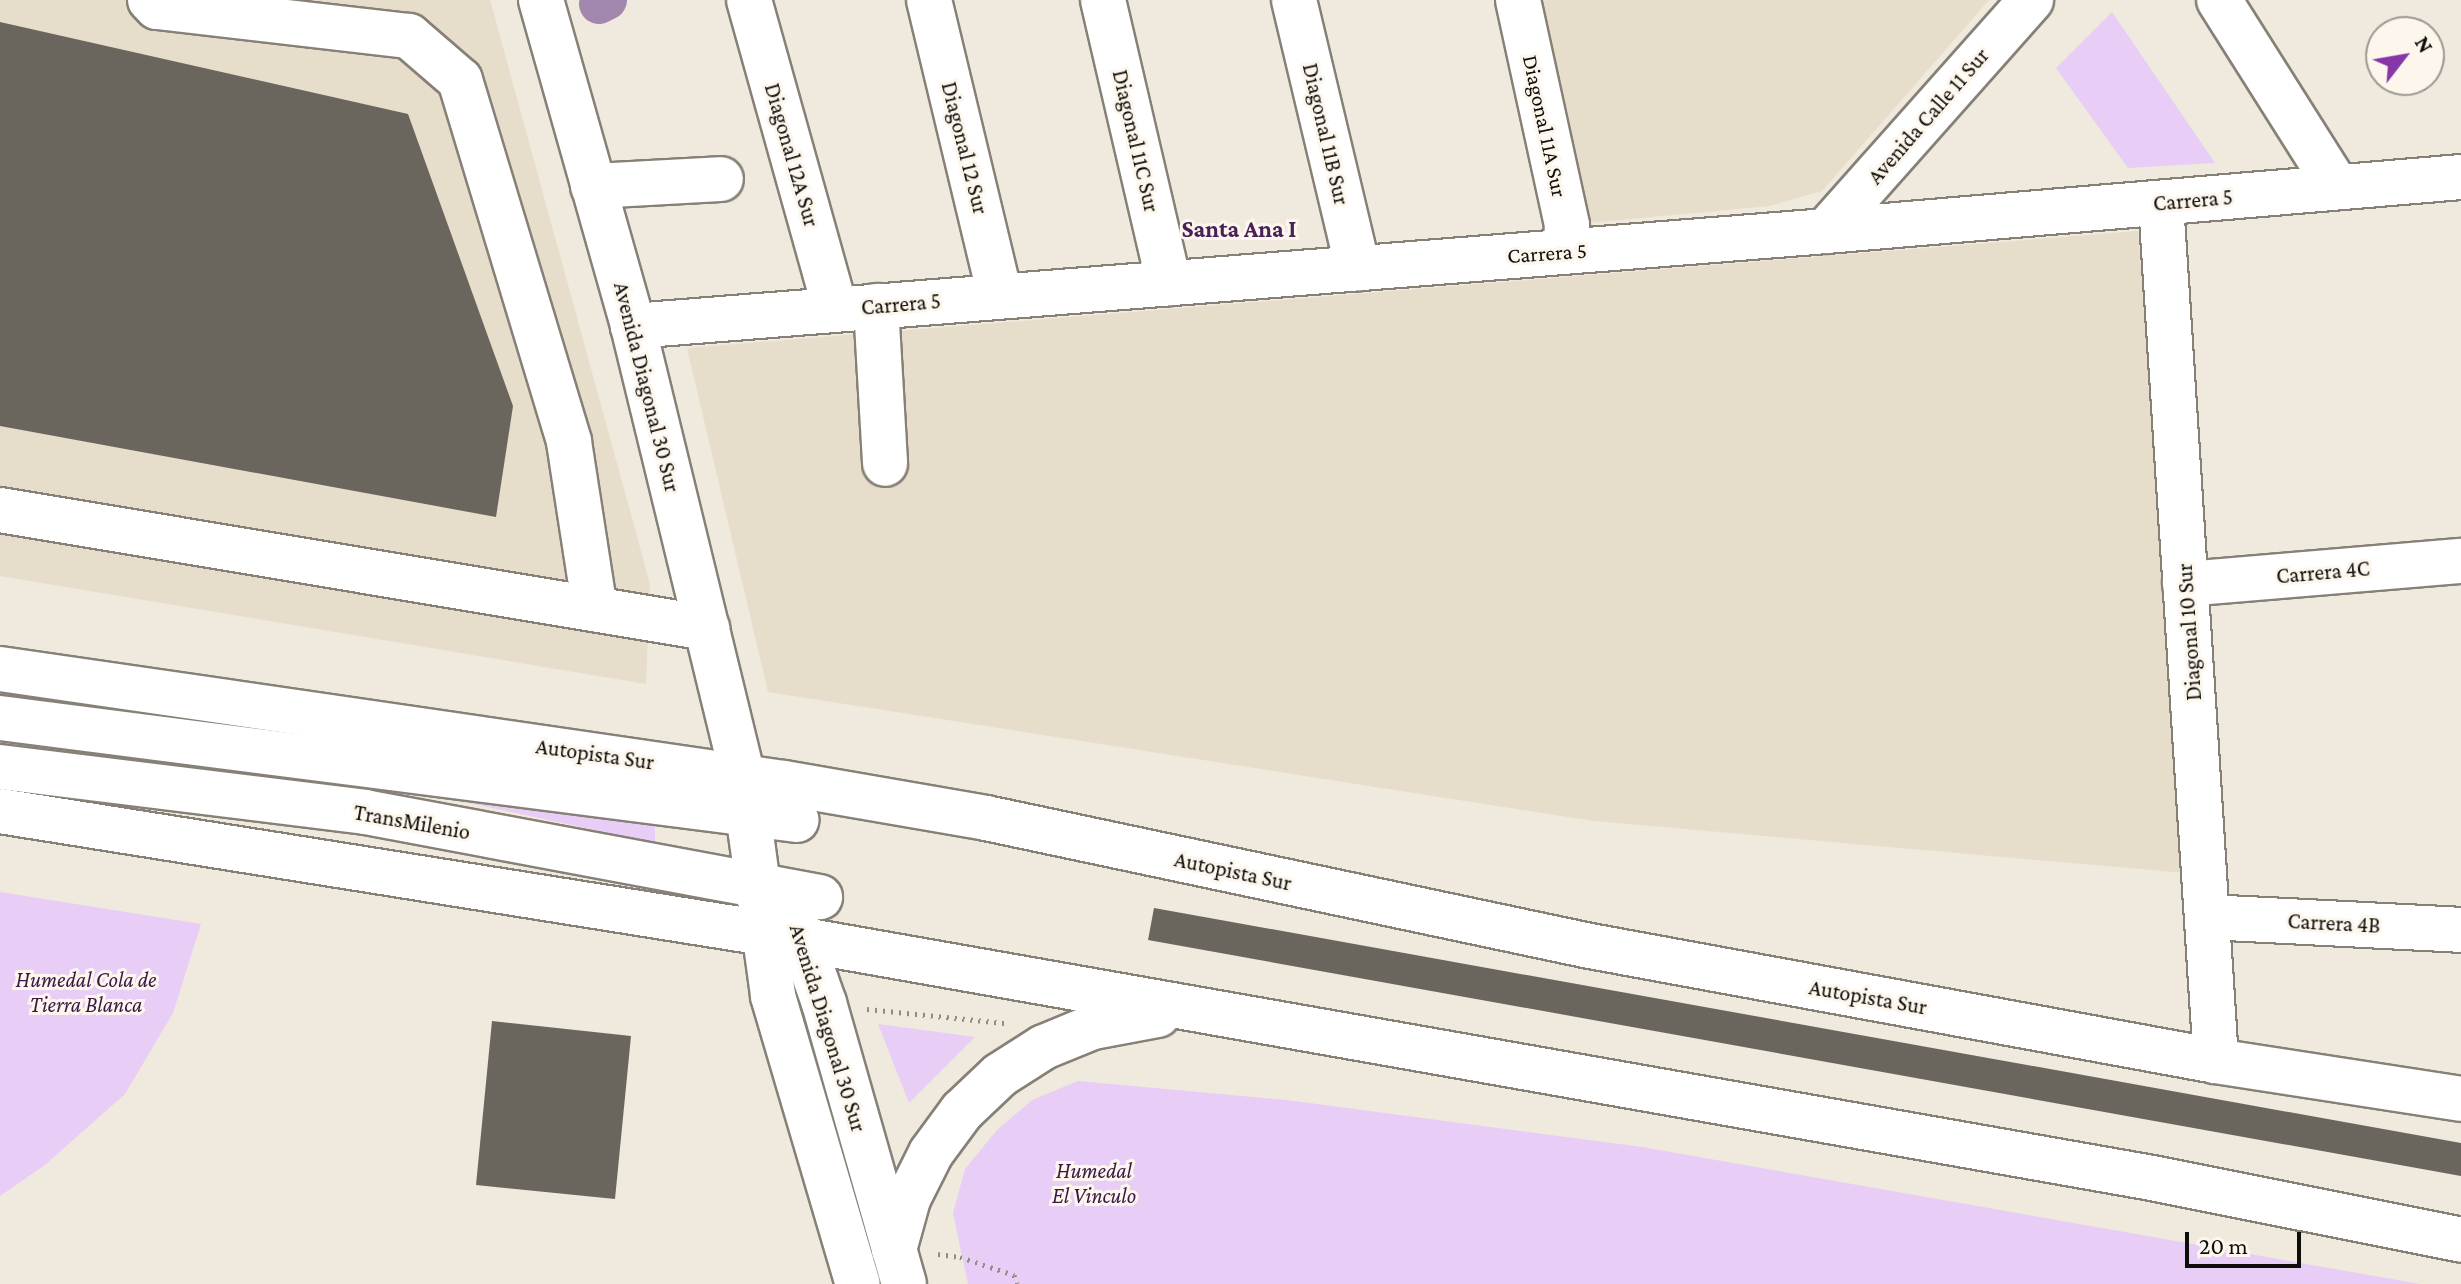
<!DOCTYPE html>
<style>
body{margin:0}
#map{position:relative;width:2461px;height:1284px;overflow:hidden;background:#efe9de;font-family:"Crimson Pro",serif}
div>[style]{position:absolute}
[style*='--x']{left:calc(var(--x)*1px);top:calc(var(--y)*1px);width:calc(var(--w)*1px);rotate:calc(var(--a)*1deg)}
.built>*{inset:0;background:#e6ddcb}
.green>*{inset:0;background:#e8cdf6}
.canal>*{height:40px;margin:-20px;padding:0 20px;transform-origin:20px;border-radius:20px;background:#a287af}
.building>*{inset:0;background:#6b665d}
.path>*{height:5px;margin-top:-2.5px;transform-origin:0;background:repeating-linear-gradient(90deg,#908c84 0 2px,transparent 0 8px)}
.roads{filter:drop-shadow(2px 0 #868077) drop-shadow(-2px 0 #868077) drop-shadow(0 2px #868077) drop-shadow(0 -2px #868077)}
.minor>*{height:44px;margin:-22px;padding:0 22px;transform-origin:22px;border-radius:22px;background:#fff}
.highway>*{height:44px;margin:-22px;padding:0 22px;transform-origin:22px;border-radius:22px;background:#fff}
span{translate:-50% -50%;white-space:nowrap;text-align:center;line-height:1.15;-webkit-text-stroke:6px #fcf6ec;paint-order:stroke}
.street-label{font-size:22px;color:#0e0d09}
.park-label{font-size:22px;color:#3a1649;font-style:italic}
.neighbourhood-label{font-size:24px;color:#472157;font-weight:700}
.north{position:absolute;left:2365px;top:16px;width:80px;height:80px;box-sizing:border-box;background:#fcf6ec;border:2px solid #9d9991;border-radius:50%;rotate:59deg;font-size:22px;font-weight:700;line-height:32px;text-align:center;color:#0e0d09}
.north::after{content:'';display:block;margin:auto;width:28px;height:36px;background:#8636a6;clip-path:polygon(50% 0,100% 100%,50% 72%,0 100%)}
.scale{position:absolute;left:2185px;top:1232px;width:116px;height:36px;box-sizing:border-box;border:4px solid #0e0d09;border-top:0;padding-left:10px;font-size:24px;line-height:28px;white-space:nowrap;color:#0e0d09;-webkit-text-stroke:6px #fcf6ec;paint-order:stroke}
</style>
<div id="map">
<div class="built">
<div style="clip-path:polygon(0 0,490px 0,650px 584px,646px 684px,0 576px)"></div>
<div style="clip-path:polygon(1518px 0,1989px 0,1822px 191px,1769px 206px,1567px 225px)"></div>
<div style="clip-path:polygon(2138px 231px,2186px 873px,1594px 821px,768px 692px,687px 348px)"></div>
</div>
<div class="green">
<div style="clip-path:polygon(2112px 12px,2215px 163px,2128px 168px,2056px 68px)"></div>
<div style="clip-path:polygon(409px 790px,655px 826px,655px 843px)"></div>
<div style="clip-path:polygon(0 892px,201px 924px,173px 1013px,125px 1094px,45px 1165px,0 1196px)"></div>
<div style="clip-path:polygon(878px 1024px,975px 1037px,909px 1103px)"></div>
<div style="clip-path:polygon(1078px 1081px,1287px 1100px,1642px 1147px,2420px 1284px,968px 1284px,953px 1213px,965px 1169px,997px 1130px,1032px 1100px)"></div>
</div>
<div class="canal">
<div style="--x:599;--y:4;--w:9;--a:-27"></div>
</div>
<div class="building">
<div style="clip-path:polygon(0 22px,408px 114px,513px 406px,496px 517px,0 426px)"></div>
<div style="clip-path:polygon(1154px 908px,2461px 1143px,2461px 1176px,1148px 940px)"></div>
<div style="clip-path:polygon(492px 1021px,631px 1036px,615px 1199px,476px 1185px)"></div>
</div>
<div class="path">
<div style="--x:867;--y:1009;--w:138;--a:5.8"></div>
<div style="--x:938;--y:1254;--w:22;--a:8"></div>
<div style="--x:960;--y:1257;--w:57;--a:18.4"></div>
<div style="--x:1014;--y:1275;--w:9;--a:72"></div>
</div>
<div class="roads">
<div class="minor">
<div style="--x:150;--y:0;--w:10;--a:45"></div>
<div style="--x:157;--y:7;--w:254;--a:6.6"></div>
<div style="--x:409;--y:36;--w:67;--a:40.8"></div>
<div style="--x:460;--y:80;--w:378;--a:73.2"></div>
<div style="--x:569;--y:442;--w:169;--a:81.2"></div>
<div style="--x:541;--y:0;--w:339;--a:74.2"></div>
<div style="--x:633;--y:326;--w:463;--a:76.3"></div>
<div style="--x:743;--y:776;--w:222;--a:82.2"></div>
<div style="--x:773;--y:996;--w:300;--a:73.6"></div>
<div style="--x:749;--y:0;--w:321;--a:74.4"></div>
<div style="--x:929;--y:0;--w:304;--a:76.5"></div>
<div style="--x:1103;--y:0;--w:291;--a:76.9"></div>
<div style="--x:1294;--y:0;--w:276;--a:76.6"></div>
<div style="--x:1518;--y:0;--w:230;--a:77.7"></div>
<div style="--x:1567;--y:225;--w:27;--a:94"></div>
<div style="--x:2219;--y:0;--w:221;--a:57.7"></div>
<div style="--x:593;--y:186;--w:128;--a:-3.1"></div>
<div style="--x:2161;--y:203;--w:860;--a:86.33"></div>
<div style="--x:1826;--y:231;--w:309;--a:-48.4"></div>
<div style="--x:876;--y:306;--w:158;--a:86.7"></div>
<div style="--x:633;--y:326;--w:1197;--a:-4.55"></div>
<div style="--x:1826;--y:231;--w:637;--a:-4.86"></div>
<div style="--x:0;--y:510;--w:717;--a:9.48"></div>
<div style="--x:2185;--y:584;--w:277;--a:-4.8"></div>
<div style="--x:0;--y:718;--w:803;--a:7.3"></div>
<div style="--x:0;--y:767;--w:368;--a:7"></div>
<div style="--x:365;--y:812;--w:463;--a:10.6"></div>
<div style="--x:790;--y:906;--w:103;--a:70.7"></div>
<div style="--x:824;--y:1003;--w:292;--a:74.1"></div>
<div style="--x:2207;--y:917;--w:254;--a:2.9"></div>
</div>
<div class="highway">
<div style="--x:0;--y:669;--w:792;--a:8.27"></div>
<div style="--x:784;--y:783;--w:205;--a:9.8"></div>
<div style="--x:986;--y:818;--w:617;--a:11.97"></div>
<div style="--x:1590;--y:946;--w:636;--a:10.41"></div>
<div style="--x:2216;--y:1061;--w:248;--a:8.8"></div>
<div style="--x:0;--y:811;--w:774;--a:9.07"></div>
<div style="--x:764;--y:933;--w:1409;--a:10.01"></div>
<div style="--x:2152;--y:1178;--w:315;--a:11.3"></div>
<div style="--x:894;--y:1250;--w:53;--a:-74.6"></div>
<div style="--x:908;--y:1199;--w:51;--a:-63.4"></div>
<div style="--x:931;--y:1153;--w:52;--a:-53.6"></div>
<div style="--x:962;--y:1111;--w:52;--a:-43.5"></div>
<div style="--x:1000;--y:1075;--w:52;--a:-32.5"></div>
<div style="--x:1044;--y:1047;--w:53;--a:-22.2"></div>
<div style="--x:1093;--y:1027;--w:66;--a:-10.5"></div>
</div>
</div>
<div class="street-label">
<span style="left:1928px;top:116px;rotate:-49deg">Avenida Calle 11 Sur</span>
<span style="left:1545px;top:126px;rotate:78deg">Diagonal 11A Sur</span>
<span style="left:1326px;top:134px;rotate:77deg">Diagonal 11B Sur</span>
<span style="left:1136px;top:141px;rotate:77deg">Diagonal 11C Sur</span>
<span style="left:965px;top:148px;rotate:76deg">Diagonal 12 Sur</span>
<span style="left:792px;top:155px;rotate:74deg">Diagonal 12A Sur</span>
<span style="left:2193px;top:200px;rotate:-5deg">Carrera 5</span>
<span style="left:1547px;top:253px;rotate:-4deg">Carrera 5</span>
<span style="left:901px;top:304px;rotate:-5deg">Carrera 5</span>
<span style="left:647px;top:387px;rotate:76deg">Avenida Diagonal 30 Sur</span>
<span style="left:2323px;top:572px;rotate:-5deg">Carrera 4C</span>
<span style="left:2189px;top:632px;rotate:-94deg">Diagonal 10 Sur</span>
<span style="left:595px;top:754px;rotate:8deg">Autopista Sur</span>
<span style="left:412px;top:822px;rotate:10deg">TransMilenio</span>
<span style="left:1233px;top:871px;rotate:12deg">Autopista Sur</span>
<span style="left:2334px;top:923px;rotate:3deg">Carrera 4B</span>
<span style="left:1868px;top:997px;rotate:10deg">Autopista Sur</span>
<span style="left:828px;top:1028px;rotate:73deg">Avenida Diagonal 30 Sur</span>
</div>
<div class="park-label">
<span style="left:86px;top:992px">Humedal Cola de<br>Tierra Blanca</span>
<span style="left:1094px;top:1183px">Humedal<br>El Vinculo</span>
</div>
<div class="neighbourhood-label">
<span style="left:1239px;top:229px">Santa Ana I</span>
</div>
<div class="north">N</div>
<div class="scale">20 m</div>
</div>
